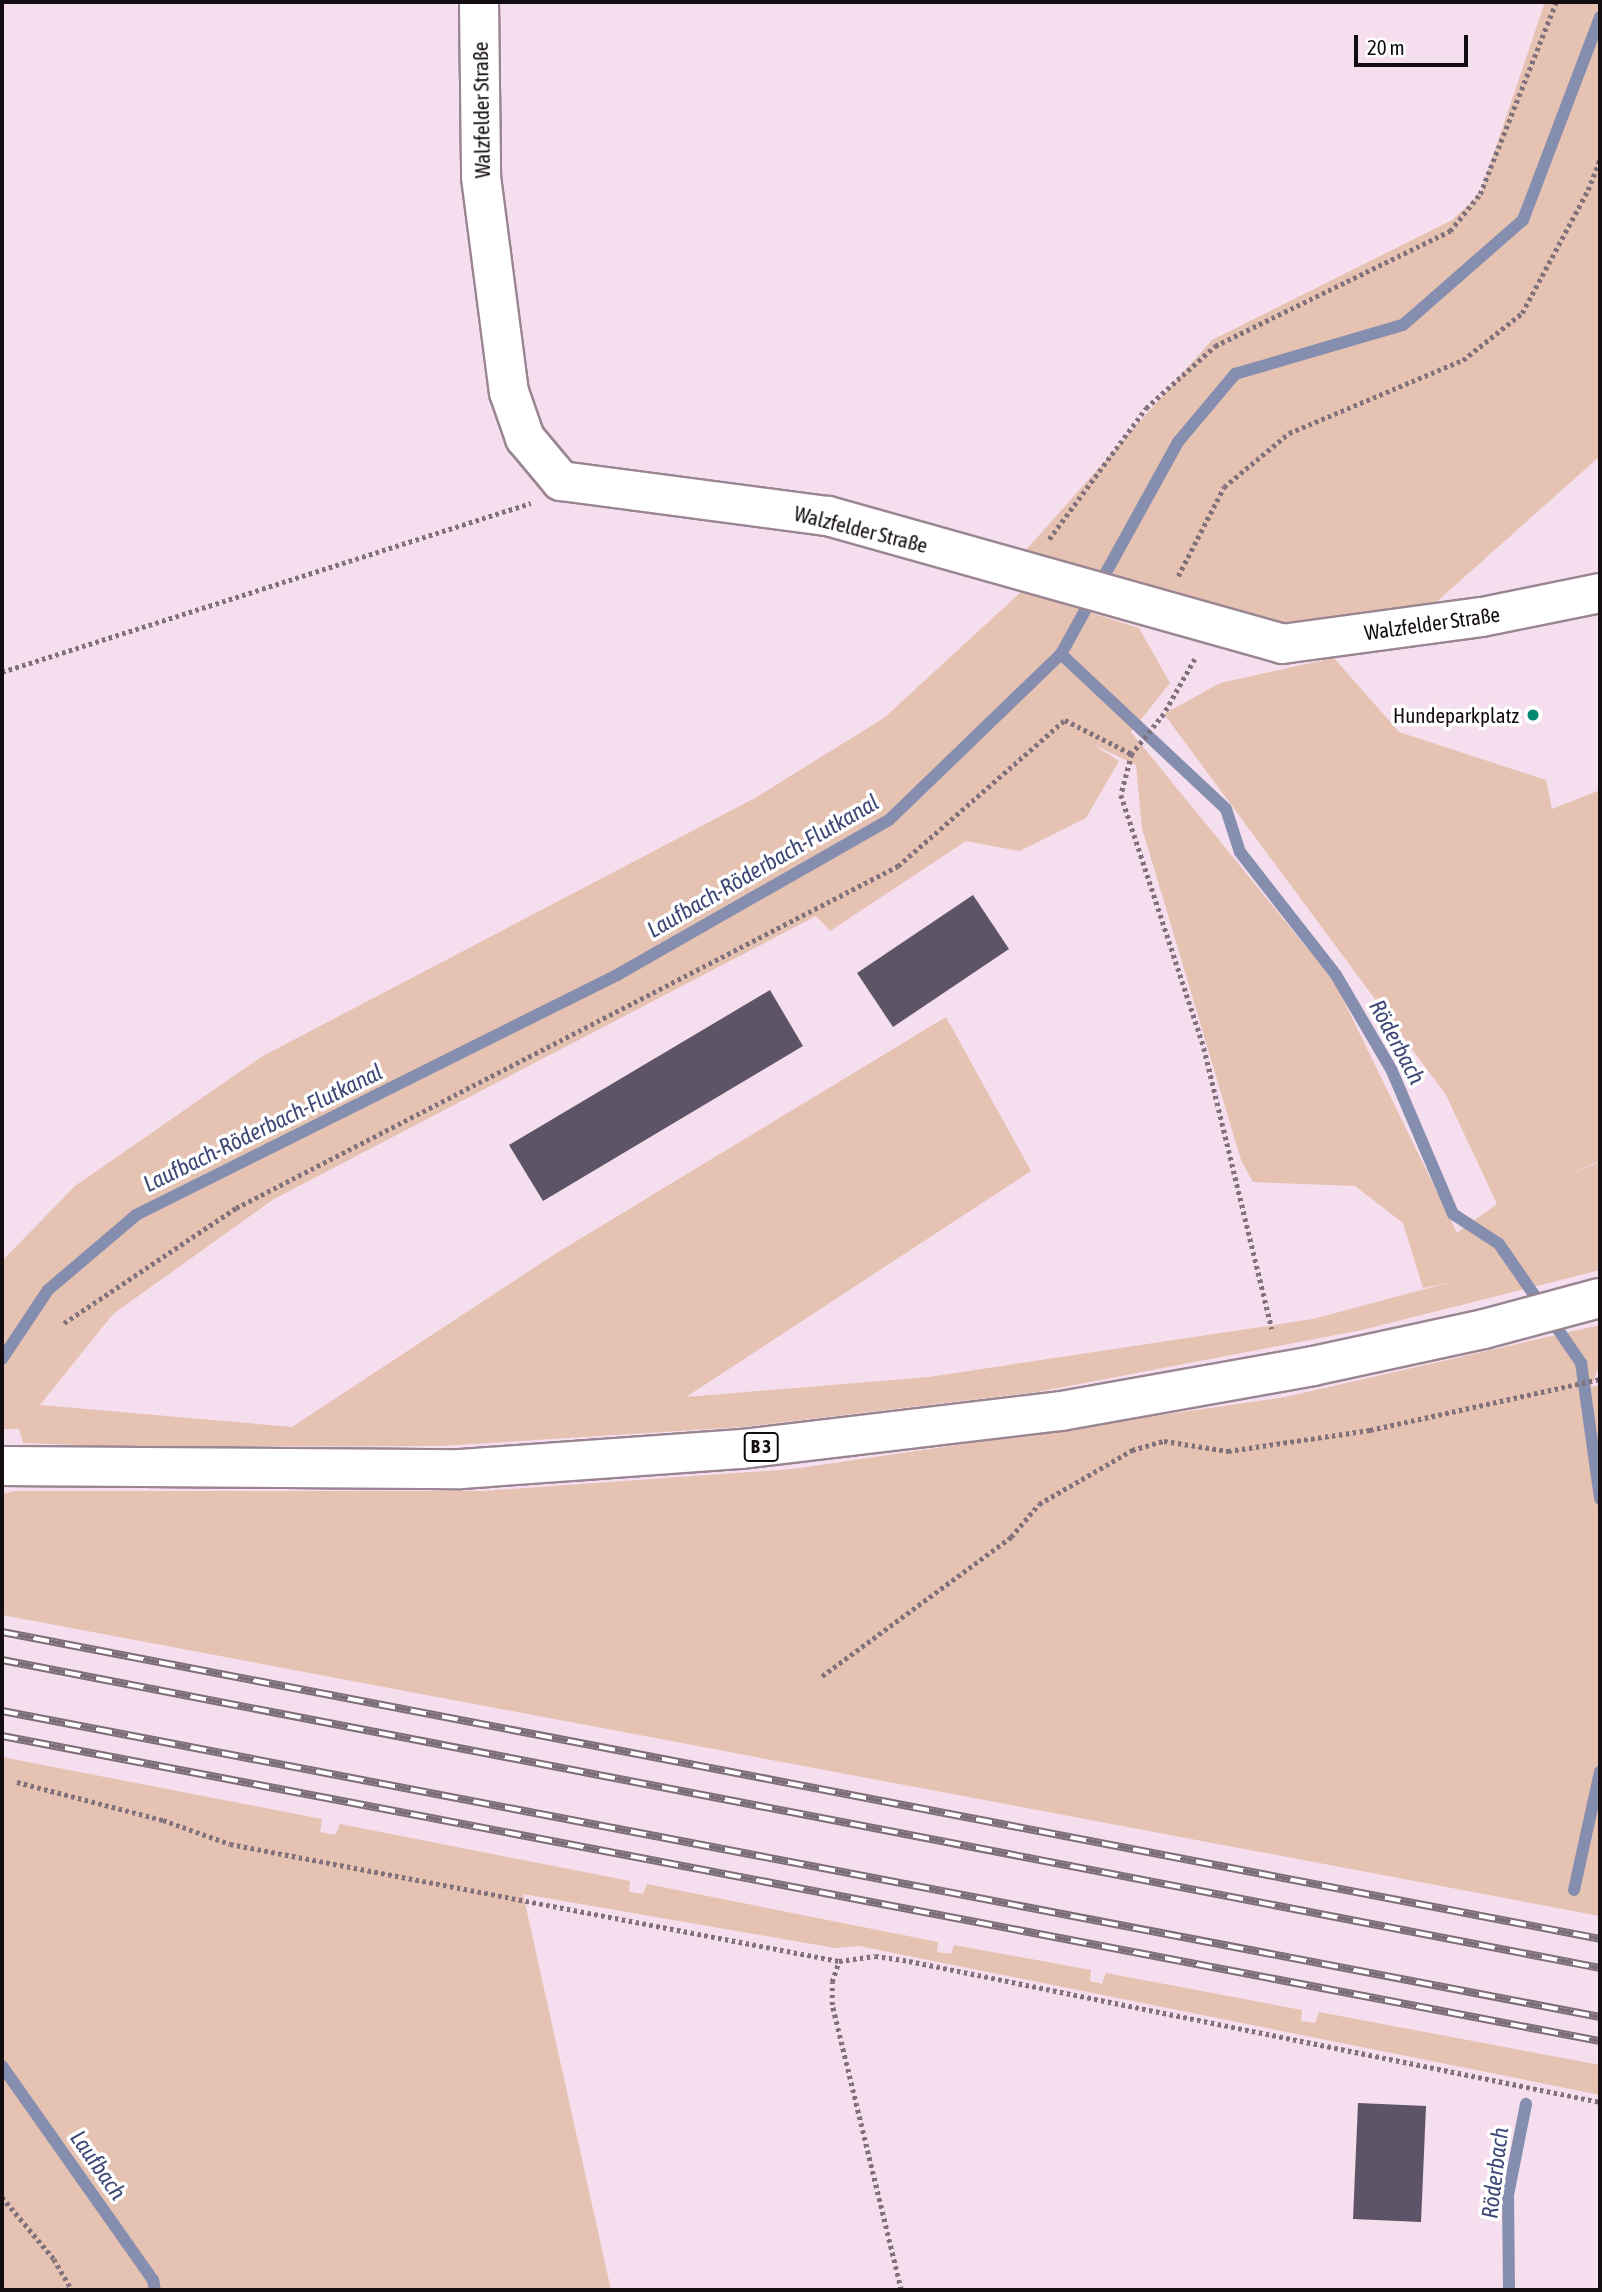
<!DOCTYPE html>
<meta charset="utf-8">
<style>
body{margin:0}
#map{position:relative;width:1602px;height:2292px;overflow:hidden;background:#f5deed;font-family:"Asap Condensed",sans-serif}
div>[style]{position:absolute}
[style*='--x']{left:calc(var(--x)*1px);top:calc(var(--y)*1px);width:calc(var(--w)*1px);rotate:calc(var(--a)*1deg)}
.green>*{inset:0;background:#e6c2b2}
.stream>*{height:12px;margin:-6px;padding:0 6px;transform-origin:6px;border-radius:6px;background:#858eae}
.building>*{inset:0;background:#5d5567}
.path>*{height:4.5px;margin-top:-2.25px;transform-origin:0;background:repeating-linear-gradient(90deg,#80717b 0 3.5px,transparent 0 7px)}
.roads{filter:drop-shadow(2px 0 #9a8593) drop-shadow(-2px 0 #9a8593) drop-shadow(0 2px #9a8593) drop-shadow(0 -2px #9a8593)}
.minor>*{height:38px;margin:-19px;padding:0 19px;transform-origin:19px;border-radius:19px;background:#fff}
.major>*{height:38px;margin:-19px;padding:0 19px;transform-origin:19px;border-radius:19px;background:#fff}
.rail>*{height:8px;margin-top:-4px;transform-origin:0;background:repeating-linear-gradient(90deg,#fff 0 16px,#7c6e77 0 32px);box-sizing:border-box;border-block:2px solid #7c6e77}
.dots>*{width:19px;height:19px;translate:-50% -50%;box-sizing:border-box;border:4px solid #fff;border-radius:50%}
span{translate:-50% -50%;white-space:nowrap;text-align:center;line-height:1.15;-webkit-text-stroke:7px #fff;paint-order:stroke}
.shield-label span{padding:2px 5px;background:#fff;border:2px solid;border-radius:5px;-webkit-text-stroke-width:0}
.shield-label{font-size:19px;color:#130c11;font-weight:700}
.street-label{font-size:21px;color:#130c11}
.poi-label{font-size:21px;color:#130c11}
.right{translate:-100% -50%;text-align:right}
.water-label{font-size:23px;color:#3d4876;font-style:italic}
.frame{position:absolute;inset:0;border:4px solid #130c11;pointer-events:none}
.scale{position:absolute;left:1354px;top:35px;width:114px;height:32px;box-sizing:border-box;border:4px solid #130c11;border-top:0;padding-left:9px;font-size:21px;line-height:24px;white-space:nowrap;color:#130c11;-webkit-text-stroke:5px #fff;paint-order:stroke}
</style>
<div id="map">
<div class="green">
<div style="clip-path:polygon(1545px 2px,1600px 2px,1600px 456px,1424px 613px,1311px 628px,1248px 626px,1019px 558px,1212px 340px,1452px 220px,1480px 194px)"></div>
<div style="clip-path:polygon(evenodd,1022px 591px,1139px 628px,1170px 683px,1131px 732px,1334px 981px,1457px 1233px,1497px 1204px,1446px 1095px,1164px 714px,1220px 683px,1334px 658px,1399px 732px,1546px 780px,1552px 809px,1600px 790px,1600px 1161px,1561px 1178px,1600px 1162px,1600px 1270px,1362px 1330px,1037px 1392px,742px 1427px,441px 1446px,141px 1447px,23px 1443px,19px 1429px,2px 1429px,2px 1261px,75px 1186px,261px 1057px,755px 798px,884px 718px,1022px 591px,1092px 744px,1136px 765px,1142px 828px,1241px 1160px,1253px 1182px,1355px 1186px,1403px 1223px,1423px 1288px,1455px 1281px,1313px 1319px,929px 1377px,686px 1397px,1031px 1171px,946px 1017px,555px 1254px,292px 1427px,40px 1405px,113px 1314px,274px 1199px,816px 916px,830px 931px,966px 841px,1020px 851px,1086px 818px,1119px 761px,1092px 744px)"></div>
<div style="clip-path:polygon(1600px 1325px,1600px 1364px,1591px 1387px,1600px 1385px,1600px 1916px,2px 1615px,2px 1494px,15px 1491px,483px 1491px,793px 1469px,1285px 1397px)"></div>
<div style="clip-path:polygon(2px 1757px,322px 1819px,320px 1832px,335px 1835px,340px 1824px,630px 1881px,629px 1892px,643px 1894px,647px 1884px,938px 1942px,937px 1952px,951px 1954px,954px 1945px,1091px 1970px,1090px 1981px,1102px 1984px,1106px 1973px,1302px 2010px,1301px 2021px,1315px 2023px,1319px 2012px,1600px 2065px,1600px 2095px,859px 1946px,835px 1948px,523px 1894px,611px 2290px,2px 2290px)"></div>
</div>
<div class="stream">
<div style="--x:1061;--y:654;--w:226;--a:43.2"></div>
<div style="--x:1226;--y:809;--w:45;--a:72"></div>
<div style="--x:1240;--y:852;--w:156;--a:52"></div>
<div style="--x:1336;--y:975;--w:111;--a:59.7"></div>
<div style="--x:1392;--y:1071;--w:155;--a:66.9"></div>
<div style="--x:1453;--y:1214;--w:55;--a:33.1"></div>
<div style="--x:1499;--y:1244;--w:145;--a:55.4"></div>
<div style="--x:1581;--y:1363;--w:137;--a:82"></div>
<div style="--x:2;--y:1359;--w:83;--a:-56.3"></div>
<div style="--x:48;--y:1290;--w:116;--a:-40.4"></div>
<div style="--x:136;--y:1215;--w:538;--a:-26.52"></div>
<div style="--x:617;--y:975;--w:313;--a:-29.7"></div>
<div style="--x:889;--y:820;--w:239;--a:-44"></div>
<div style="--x:1061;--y:654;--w:242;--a:-61.1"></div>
<div style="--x:1178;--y:442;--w:89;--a:-50"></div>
<div style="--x:1235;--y:374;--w:175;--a:-16.3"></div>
<div style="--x:1403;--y:325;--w:159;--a:-41.2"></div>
<div style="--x:1523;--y:220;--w:217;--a:-69.2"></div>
<div style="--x:1574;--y:1890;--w:121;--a:-77.6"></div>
<div style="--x:2;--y:2066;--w:262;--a:54.8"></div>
<div style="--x:153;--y:2280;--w:10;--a:79"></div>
<div style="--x:1509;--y:2290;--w:95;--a:-90.6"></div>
<div style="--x:1508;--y:2195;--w:93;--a:-78.8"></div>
</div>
<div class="building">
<div style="clip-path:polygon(973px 895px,1009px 949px,893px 1027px,857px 973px)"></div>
<div style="clip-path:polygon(770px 990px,803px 1046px,543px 1201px,509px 1145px)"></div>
<div style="clip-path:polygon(1358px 2103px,1426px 2106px,1421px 2222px,1353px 2219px)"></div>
</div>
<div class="path">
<div style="--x:1049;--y:539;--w:163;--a:-53.5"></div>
<div style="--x:1146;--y:408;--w:93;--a:-41.9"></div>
<div style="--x:1215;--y:346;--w:262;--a:-26.1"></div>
<div style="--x:1450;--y:231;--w:48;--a:-51"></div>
<div style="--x:1480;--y:194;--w:206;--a:-68.4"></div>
<div style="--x:1178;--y:576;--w:100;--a:-62.7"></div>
<div style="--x:1224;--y:487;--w:85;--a:-39.7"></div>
<div style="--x:1289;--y:433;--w:189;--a:-22.8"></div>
<div style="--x:1463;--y:360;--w:75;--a:-38.5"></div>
<div style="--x:1522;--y:313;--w:140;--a:-61.8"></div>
<div style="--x:1588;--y:190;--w:33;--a:-69"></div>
<div style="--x:1195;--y:659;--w:63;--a:119.4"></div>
<div style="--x:1164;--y:714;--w:51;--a:128.7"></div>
<div style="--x:1132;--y:754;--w:42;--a:105"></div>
<div style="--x:1121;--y:795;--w:266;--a:71.8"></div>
<div style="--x:1204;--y:1048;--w:289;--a:76.4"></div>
<div style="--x:2;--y:672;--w:555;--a:-17.72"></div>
<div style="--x:64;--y:1323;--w:207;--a:-33.8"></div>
<div style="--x:236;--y:1208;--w:745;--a:-27.32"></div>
<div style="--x:898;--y:866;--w:222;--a:-41.2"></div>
<div style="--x:1065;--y:720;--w:75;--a:26.9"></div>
<div style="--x:822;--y:1676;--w:235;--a:-36.3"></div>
<div style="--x:1011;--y:1537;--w:43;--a:-49.7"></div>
<div style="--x:1039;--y:1504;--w:108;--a:-30.1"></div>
<div style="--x:1132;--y:1450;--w:33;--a:-16"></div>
<div style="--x:1164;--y:1441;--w:65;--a:8.9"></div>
<div style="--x:1228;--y:1451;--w:144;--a:-8.4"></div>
<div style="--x:1370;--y:1430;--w:236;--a:-12.5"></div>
<div style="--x:17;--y:1782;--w:151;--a:14.6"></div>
<div style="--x:163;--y:1820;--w:71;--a:19.7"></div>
<div style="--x:230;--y:1844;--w:620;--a:10.88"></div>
<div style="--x:2;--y:2197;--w:81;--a:50"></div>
<div style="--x:54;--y:2259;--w:36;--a:60"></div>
<div style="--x:901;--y:2290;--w:293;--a:-103.6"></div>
<div style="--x:832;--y:2005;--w:23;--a:-90"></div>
<div style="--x:832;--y:1982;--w:22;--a:-72"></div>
<div style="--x:839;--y:1961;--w:36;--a:-8"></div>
<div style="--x:875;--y:1956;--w:34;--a:8"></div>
<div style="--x:909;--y:1961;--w:705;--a:11.53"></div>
</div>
<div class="roads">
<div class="minor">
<div style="--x:479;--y:2;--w:175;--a:89.3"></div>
<div style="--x:481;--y:177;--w:217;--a:82.6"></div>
<div style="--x:509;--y:392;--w:49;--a:70.8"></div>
<div style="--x:525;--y:438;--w:56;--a:50.1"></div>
<div style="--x:561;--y:481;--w:269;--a:7.5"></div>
<div style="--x:828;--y:516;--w:472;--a:15.7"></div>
<div style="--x:1282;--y:644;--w:202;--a:-7.7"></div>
<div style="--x:1482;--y:617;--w:120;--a:-11.5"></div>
</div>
<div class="major">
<div style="--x:2;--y:1466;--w:459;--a:0.4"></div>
<div style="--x:461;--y:1469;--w:282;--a:-4.1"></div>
<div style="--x:742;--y:1449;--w:321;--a:-6.8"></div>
<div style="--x:1061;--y:1411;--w:256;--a:-10.1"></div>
<div style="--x:1313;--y:1366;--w:175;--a:-12.2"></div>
<div style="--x:1484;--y:1329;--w:120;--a:-15"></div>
</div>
</div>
<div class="rail">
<div style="--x:2;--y:1632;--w:1627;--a:10.87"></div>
<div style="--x:2;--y:1660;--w:1627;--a:10.91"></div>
<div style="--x:2;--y:1711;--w:1627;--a:10.84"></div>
<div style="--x:2;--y:1736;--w:1627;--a:10.81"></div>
</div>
<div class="dots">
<div style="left:1533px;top:715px;background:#00896e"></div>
</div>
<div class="shield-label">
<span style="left:761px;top:1447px">B 3</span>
</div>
<div class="street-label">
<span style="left:481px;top:110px;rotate:-91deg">Walzfelder Straße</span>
<span style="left:861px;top:529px;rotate:14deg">Walzfelder Straße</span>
<span style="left:1432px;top:623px;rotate:-8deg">Walzfelder Straße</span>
</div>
<div class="poi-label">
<span class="right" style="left:1519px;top:715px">Hundeparkplatz</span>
</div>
<div class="water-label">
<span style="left:763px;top:866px;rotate:-30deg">Laufbach-Röderbach-Flutkanal</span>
<span style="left:1397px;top:1042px;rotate:62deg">Röderbach</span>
<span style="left:263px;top:1128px;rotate:-26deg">Laufbach-Röderbach-Flutkanal</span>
<span style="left:98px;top:2165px;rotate:55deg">Laufbach</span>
<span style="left:1495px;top:2173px;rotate:-83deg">Röderbach</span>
</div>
<div class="frame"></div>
<div class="scale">20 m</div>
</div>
